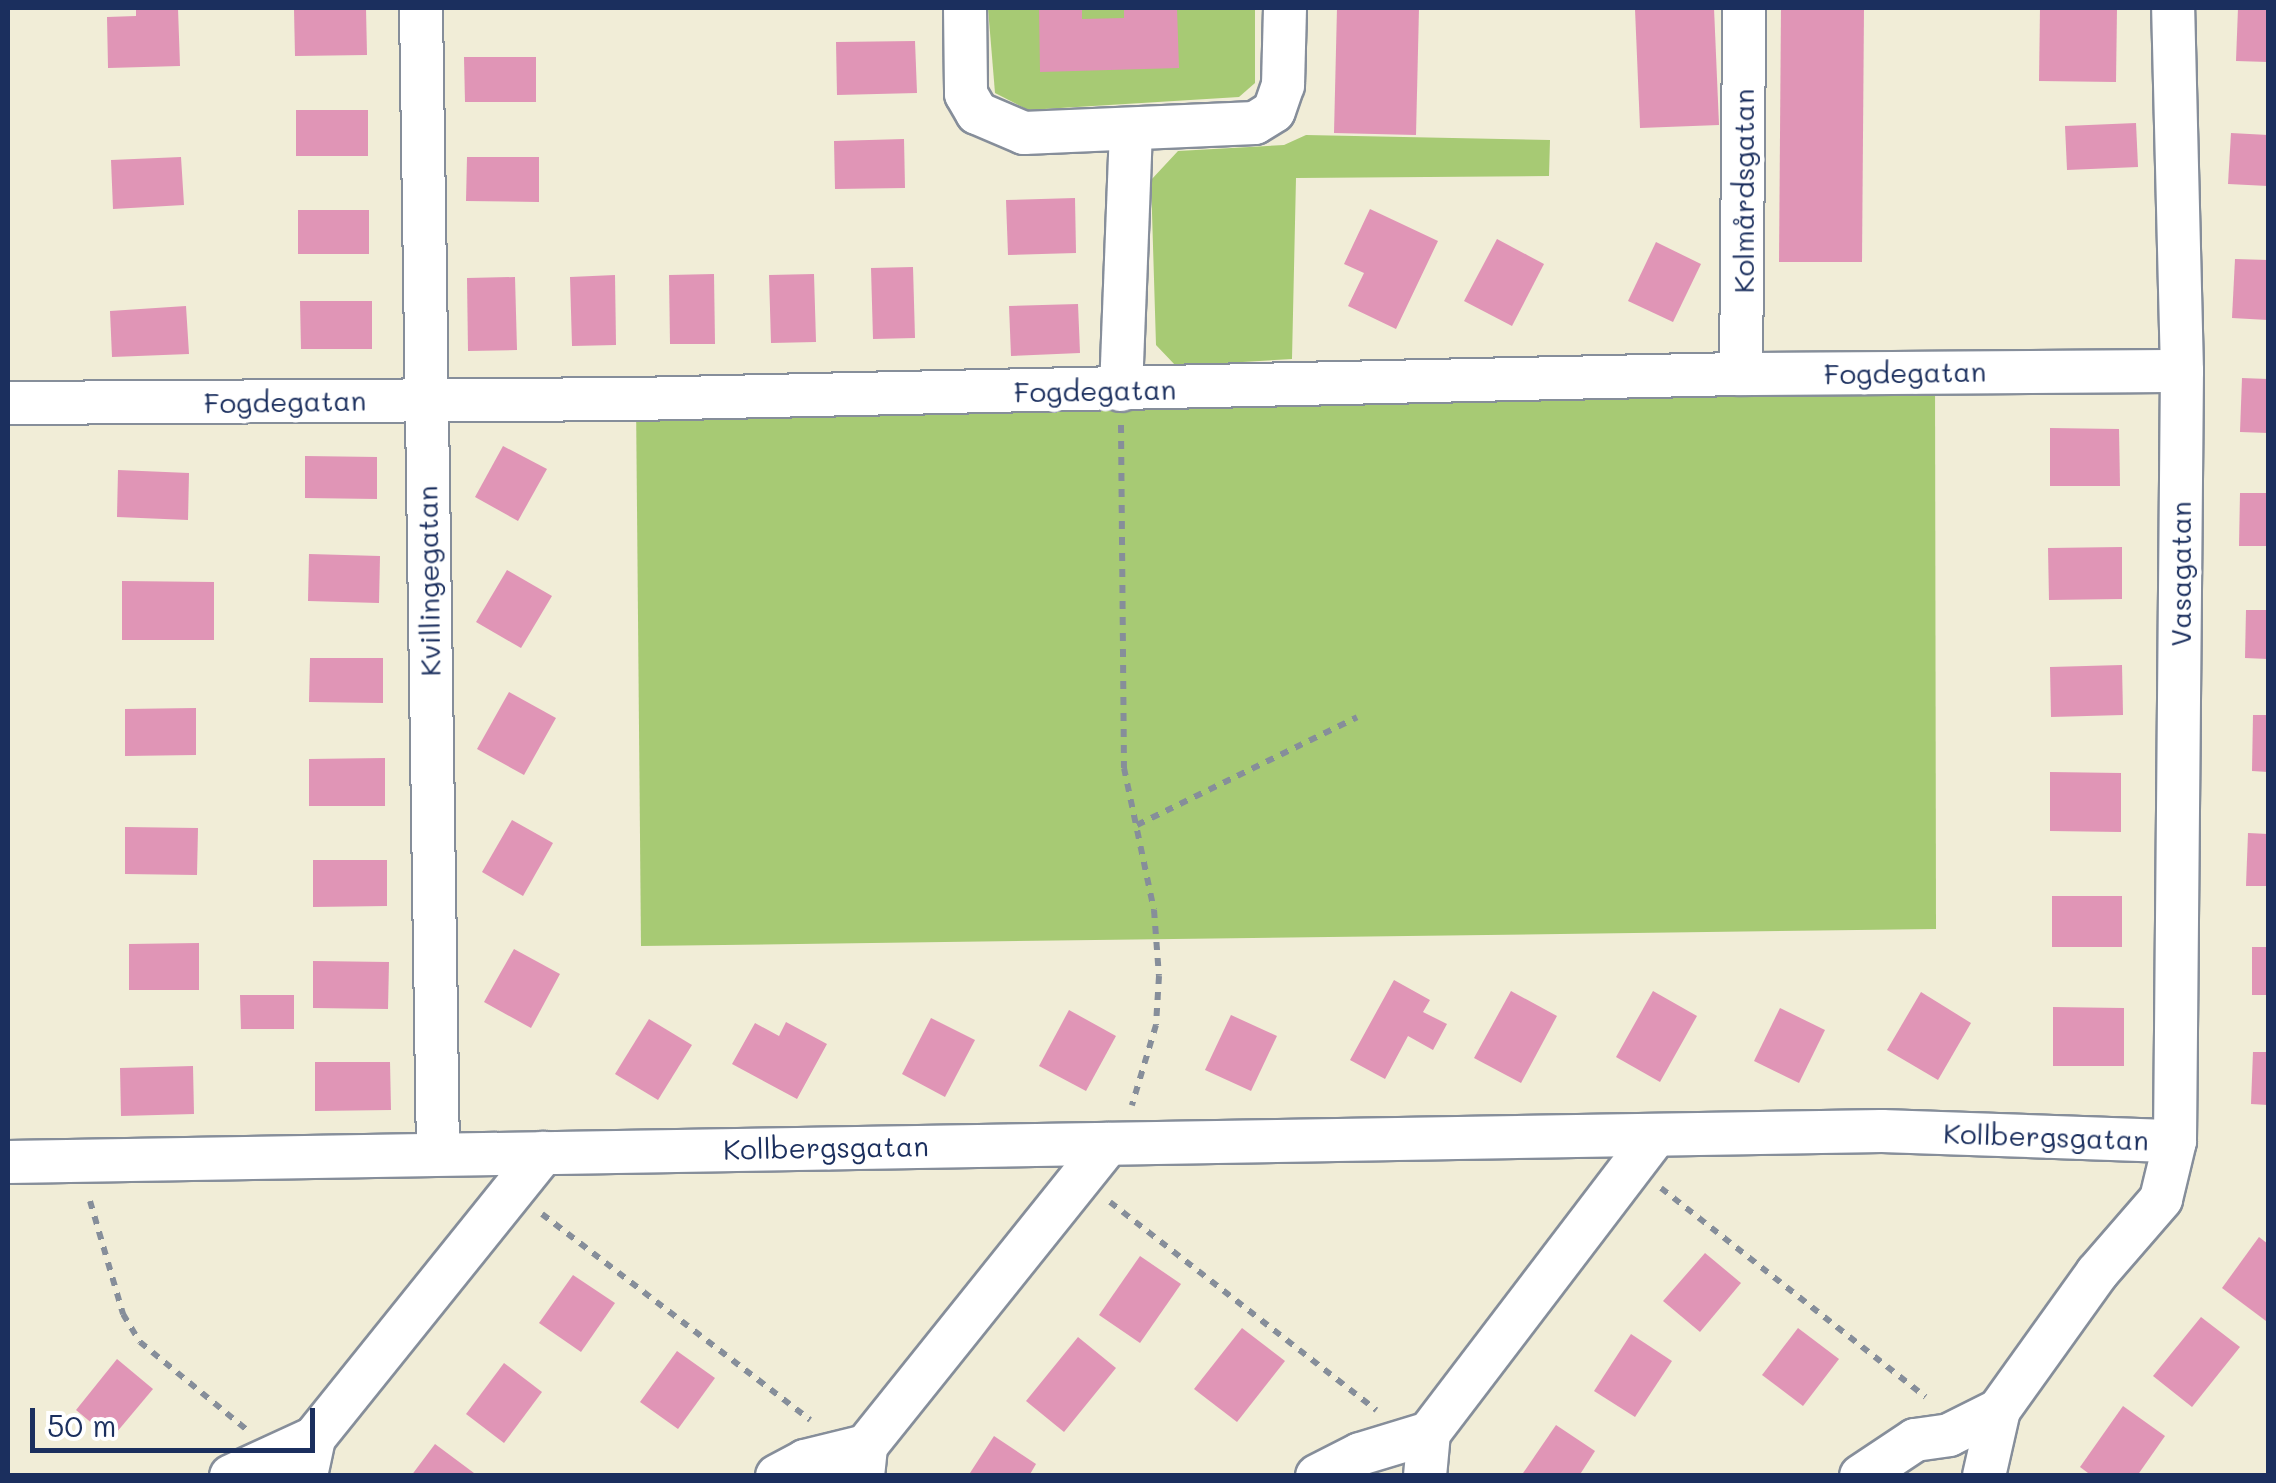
<!DOCTYPE html>
<meta charset="utf-8">
<style>
body{margin:0}
#map{position:relative;width:2276px;height:1483px;overflow:hidden;background:#f1edd7;font-family:Mali,sans-serif}
div>[style]{position:absolute}
[style*='--x']{left:calc(var(--x)*1px);top:calc(var(--y)*1px);width:calc(var(--w)*1px);rotate:calc(var(--a)*1deg)}
.green>*{inset:0;background:#a7ca74}
.building>*{inset:0;background:#e095b6}
.path>*{height:6px;margin-top:-3px;transform-origin:0;background:repeating-linear-gradient(90deg,#868e9a 0 8px,transparent 0 16px)}
.roads{filter:drop-shadow(2px 0 #868e9a) drop-shadow(-2px 0 #868e9a) drop-shadow(0 2px #868e9a) drop-shadow(0 -2px #868e9a)}
.street>*{height:42px;margin:-21px;padding:0 21px;transform-origin:21px;border-radius:21px;background:#fff}
span{translate:-50% -50%;white-space:nowrap;text-align:center;line-height:1.15;-webkit-text-stroke:9px #fff;paint-order:stroke}
.street-label{font-size:28px;color:#1b2f5e}
.frame{position:absolute;inset:0;border:10px solid #1b2f5e;pointer-events:none}
.scale{position:absolute;left:30px;top:1408px;width:285px;height:45px;box-sizing:border-box;border:5px solid #1b2f5e;border-top:0;padding-left:12px;font-size:30px;line-height:35px;white-space:nowrap;color:#1b2f5e;-webkit-text-stroke:8px #fff;paint-order:stroke}
</style>
<div id="map">
<div class="green">
<div style="clip-path:polygon(988px 8px,1255px 8px,1255px 83px,1239px 97px,1028px 110px,995px 93px)"></div>
<div style="clip-path:polygon(1306px 135px,1550px 140px,1549px 176px,1296px 178px,1292px 359px,1176px 366px,1156px 345px,1151px 180px,1178px 151px,1284px 145px)"></div>
<div style="clip-path:polygon(1935px 371px,1936px 929px,641px 946px,636px 399px)"></div>
</div>
<div class="building">
<div style="clip-path:polygon(136px 8px,178px 8px,180px 66px,108px 68px,107px 17px,136px 16px)"></div>
<div style="clip-path:polygon(366px 8px,367px 55px,295px 56px,294px 9px)"></div>
<div style="clip-path:polygon(1039px 8px,1082px 8px,1082px 19px,1124px 18px,1124px 8px,1177px 8px,1179px 68px,1040px 72px)"></div>
<div style="clip-path:polygon(1337px 8px,1419px 8px,1416px 135px,1334px 133px)"></div>
<div style="clip-path:polygon(1714px 8px,1719px 125px,1640px 128px,1635px 9px)"></div>
<div style="clip-path:polygon(1781px 8px,1864px 8px,1862px 262px,1779px 262px)"></div>
<div style="clip-path:polygon(2040px 8px,2117px 8px,2116px 82px,2039px 81px)"></div>
<div style="clip-path:polygon(2238px 8px,2268px 8px,2268px 62px,2236px 61px)"></div>
<div style="clip-path:polygon(915px 41px,917px 93px,837px 95px,836px 42px)"></div>
<div style="clip-path:polygon(464px 57px,536px 57px,536px 102px,465px 102px)"></div>
<div style="clip-path:polygon(296px 110px,368px 110px,368px 156px,296px 156px)"></div>
<div style="clip-path:polygon(2136px 123px,2138px 167px,2067px 170px,2065px 126px)"></div>
<div style="clip-path:polygon(2231px 133px,2268px 135px,2268px 186px,2228px 184px)"></div>
<div style="clip-path:polygon(904px 139px,905px 188px,835px 189px,834px 141px)"></div>
<div style="clip-path:polygon(181px 157px,184px 205px,113px 209px,111px 160px)"></div>
<div style="clip-path:polygon(467px 157px,539px 157px,539px 202px,466px 201px)"></div>
<div style="clip-path:polygon(1075px 198px,1076px 253px,1008px 255px,1006px 200px)"></div>
<div style="clip-path:polygon(1370px 209px,1438px 241px,1396px 329px,1348px 306px,1364px 273px,1344px 264px)"></div>
<div style="clip-path:polygon(298px 210px,369px 210px,369px 254px,298px 254px)"></div>
<div style="clip-path:polygon(1497px 239px,1544px 264px,1512px 326px,1464px 301px)"></div>
<div style="clip-path:polygon(1656px 242px,1701px 264px,1673px 322px,1628px 301px)"></div>
<div style="clip-path:polygon(2235px 259px,2268px 260px,2268px 320px,2232px 318px)"></div>
<div style="clip-path:polygon(913px 267px,915px 338px,873px 339px,871px 268px)"></div>
<div style="clip-path:polygon(714px 274px,715px 344px,670px 344px,669px 275px)"></div>
<div style="clip-path:polygon(814px 274px,816px 342px,771px 343px,769px 275px)"></div>
<div style="clip-path:polygon(615px 275px,616px 345px,572px 346px,570px 277px)"></div>
<div style="clip-path:polygon(515px 277px,517px 350px,468px 351px,467px 278px)"></div>
<div style="clip-path:polygon(300px 301px,372px 301px,372px 349px,301px 349px)"></div>
<div style="clip-path:polygon(1078px 304px,1080px 353px,1011px 356px,1009px 306px)"></div>
<div style="clip-path:polygon(186px 306px,189px 354px,112px 357px,110px 311px)"></div>
<div style="clip-path:polygon(2242px 378px,2268px 379px,2268px 433px,2240px 432px)"></div>
<div style="clip-path:polygon(2050px 428px,2119px 429px,2120px 486px,2050px 486px)"></div>
<div style="clip-path:polygon(503px 446px,547px 469px,518px 521px,475px 497px)"></div>
<div style="clip-path:polygon(305px 456px,377px 457px,377px 499px,305px 498px)"></div>
<div style="clip-path:polygon(118px 470px,189px 473px,188px 520px,117px 517px)"></div>
<div style="clip-path:polygon(2240px 493px,2268px 493px,2268px 546px,2239px 546px)"></div>
<div style="clip-path:polygon(2122px 547px,2122px 599px,2049px 600px,2048px 548px)"></div>
<div style="clip-path:polygon(309px 554px,380px 556px,379px 603px,308px 601px)"></div>
<div style="clip-path:polygon(507px 570px,552px 596px,521px 648px,476px 622px)"></div>
<div style="clip-path:polygon(122px 581px,214px 582px,214px 640px,122px 640px)"></div>
<div style="clip-path:polygon(2246px 610px,2268px 610px,2268px 659px,2245px 658px)"></div>
<div style="clip-path:polygon(310px 658px,383px 658px,383px 703px,309px 702px)"></div>
<div style="clip-path:polygon(2122px 665px,2123px 715px,2051px 717px,2050px 667px)"></div>
<div style="clip-path:polygon(509px 692px,556px 718px,524px 775px,477px 749px)"></div>
<div style="clip-path:polygon(196px 708px,196px 755px,125px 756px,125px 709px)"></div>
<div style="clip-path:polygon(2253px 715px,2268px 715px,2268px 772px,2252px 771px)"></div>
<div style="clip-path:polygon(385px 758px,385px 806px,309px 806px,309px 759px)"></div>
<div style="clip-path:polygon(2050px 772px,2121px 773px,2121px 832px,2050px 831px)"></div>
<div style="clip-path:polygon(512px 820px,553px 843px,523px 896px,482px 872px)"></div>
<div style="clip-path:polygon(125px 827px,198px 828px,197px 875px,125px 874px)"></div>
<div style="clip-path:polygon(2248px 833px,2268px 834px,2268px 886px,2246px 886px)"></div>
<div style="clip-path:polygon(313px 860px,387px 860px,387px 906px,313px 907px)"></div>
<div style="clip-path:polygon(2052px 896px,2122px 896px,2122px 947px,2052px 947px)"></div>
<div style="clip-path:polygon(199px 943px,199px 990px,129px 990px,129px 944px)"></div>
<div style="clip-path:polygon(2252px 947px,2268px 947px,2268px 995px,2252px 995px)"></div>
<div style="clip-path:polygon(514px 949px,560px 974px,531px 1028px,484px 1002px)"></div>
<div style="clip-path:polygon(313px 961px,389px 962px,388px 1009px,313px 1008px)"></div>
<div style="clip-path:polygon(1394px 980px,1430px 1000px,1423px 1012px,1447px 1024px,1433px 1050px,1408px 1036px,1385px 1079px,1350px 1060px)"></div>
<div style="clip-path:polygon(1511px 991px,1557px 1016px,1521px 1083px,1474px 1058px)"></div>
<div style="clip-path:polygon(1653px 991px,1697px 1016px,1660px 1082px,1616px 1057px)"></div>
<div style="clip-path:polygon(1921px 992px,1971px 1023px,1938px 1080px,1887px 1050px)"></div>
<div style="clip-path:polygon(240px 995px,294px 995px,294px 1029px,241px 1029px)"></div>
<div style="clip-path:polygon(2053px 1007px,2124px 1008px,2124px 1066px,2053px 1066px)"></div>
<div style="clip-path:polygon(1780px 1008px,1825px 1030px,1799px 1083px,1754px 1061px)"></div>
<div style="clip-path:polygon(1069px 1010px,1116px 1036px,1086px 1091px,1039px 1066px)"></div>
<div style="clip-path:polygon(1231px 1015px,1277px 1036px,1251px 1091px,1205px 1070px)"></div>
<div style="clip-path:polygon(931px 1018px,975px 1040px,945px 1097px,902px 1074px)"></div>
<div style="clip-path:polygon(649px 1019px,692px 1045px,658px 1100px,615px 1074px)"></div>
<div style="clip-path:polygon(786px 1022px,827px 1044px,797px 1099px,732px 1064px,755px 1023px,779px 1036px)"></div>
<div style="clip-path:polygon(2253px 1052px,2268px 1052px,2268px 1105px,2251px 1104px)"></div>
<div style="clip-path:polygon(315px 1062px,390px 1062px,391px 1110px,315px 1111px)"></div>
<div style="clip-path:polygon(193px 1066px,194px 1114px,121px 1116px,120px 1068px)"></div>
<div style="clip-path:polygon(2259px 1237px,2268px 1244px,2266px 1321px,2222px 1288px)"></div>
<div style="clip-path:polygon(1705px 1253px,1741px 1283px,1700px 1332px,1663px 1301px)"></div>
<div style="clip-path:polygon(1140px 1256px,1181px 1284px,1140px 1343px,1099px 1315px)"></div>
<div style="clip-path:polygon(573px 1275px,615px 1303px,581px 1352px,539px 1323px)"></div>
<div style="clip-path:polygon(2201px 1317px,2240px 1347px,2192px 1407px,2153px 1376px)"></div>
<div style="clip-path:polygon(1242px 1328px,1285px 1361px,1237px 1422px,1194px 1389px)"></div>
<div style="clip-path:polygon(1798px 1328px,1839px 1359px,1803px 1406px,1762px 1375px)"></div>
<div style="clip-path:polygon(1631px 1334px,1672px 1361px,1635px 1417px,1594px 1391px)"></div>
<div style="clip-path:polygon(1078px 1337px,1116px 1368px,1064px 1432px,1026px 1401px)"></div>
<div style="clip-path:polygon(677px 1351px,715px 1378px,678px 1429px,640px 1402px)"></div>
<div style="clip-path:polygon(117px 1359px,153px 1389px,111px 1439px,76px 1410px)"></div>
<div style="clip-path:polygon(504px 1363px,542px 1392px,504px 1443px,466px 1414px)"></div>
<div style="clip-path:polygon(2123px 1406px,2165px 1436px,2137px 1476px,2092px 1476px,2080px 1467px)"></div>
<div style="clip-path:polygon(1556px 1425px,1595px 1451px,1579px 1476px,1521px 1476px)"></div>
<div style="clip-path:polygon(994px 1436px,1036px 1464px,1029px 1476px,968px 1476px)"></div>
<div style="clip-path:polygon(435px 1444px,478px 1476px,411px 1476px)"></div>
</div>
<div class="path">
<div style="--x:1121;--y:425;--w:343;--a:89.5"></div>
<div style="--x:1124;--y:768;--w:145;--a:78.1"></div>
<div style="--x:1154;--y:910;--w:66;--a:85.7"></div>
<div style="--x:1159;--y:976;--w:49;--a:93.5"></div>
<div style="--x:1156;--y:1025;--w:84;--a:106.7"></div>
<div style="--x:1137;--y:825;--w:245;--a:-26.1"></div>
<div style="--x:1661;--y:1188;--w:337;--a:38.3"></div>
<div style="--x:90;--y:1201;--w:118;--a:73.7"></div>
<div style="--x:123;--y:1314;--w:33;--a:59"></div>
<div style="--x:140;--y:1342;--w:137;--a:39.4"></div>
<div style="--x:1110;--y:1202;--w:338;--a:38"></div>
<div style="--x:542;--y:1214;--w:338;--a:37.5"></div>
</div>
<div class="roads">
<div class="street">
<div style="--x:421;--y:8;--w:1146;--a:89.15"></div>
<div style="--x:965;--y:8;--w:86;--a:89.3"></div>
<div style="--x:966;--y:94;--w:22;--a:60"></div>
<div style="--x:977;--y:113;--w:51;--a:23.1"></div>
<div style="--x:1024;--y:133;--w:231;--a:-2.5"></div>
<div style="--x:1255;--y:123;--w:22;--a:-32"></div>
<div style="--x:1274;--y:111;--w:28;--a:-71"></div>
<div style="--x:1283;--y:85;--w:77;--a:-88.5"></div>
<div style="--x:1741;--y:374;--w:366;--a:-89.5"></div>
<div style="--x:1121;--y:390;--w:261;--a:-87.8"></div>
<div style="--x:8;--y:403;--w:628;--a:-0.36"></div>
<div style="--x:636;--y:399;--w:1105;--a:-1.3"></div>
<div style="--x:1741;--y:374;--w:441;--a:-0.4"></div>
<div style="--x:8;--y:1162;--w:1874;--a:-0.95"></div>
<div style="--x:1882;--y:1131;--w:293;--a:2"></div>
<div style="--x:231;--y:1476;--w:91;--a:-24.6"></div>
<div style="--x:306;--y:1476;--w:39;--a:-78"></div>
<div style="--x:314;--y:1438;--w:366;--a:-51.2"></div>
<div style="--x:777;--y:1476;--w:32;--a:-28"></div>
<div style="--x:805;--y:1461;--w:63;--a:-13.8"></div>
<div style="--x:863;--y:1476;--w:30;--a:-84"></div>
<div style="--x:866;--y:1446;--w:387;--a:-51.3"></div>
<div style="--x:1317;--y:1476;--w:48;--a:-27.1"></div>
<div style="--x:1360;--y:1454;--w:72;--a:-16.9"></div>
<div style="--x:1425;--y:1476;--w:43;--a:-84.7"></div>
<div style="--x:1429;--y:1433;--w:368;--a:-52.7"></div>
<div style="--x:1861;--y:1476;--w:65;--a:-33.7"></div>
<div style="--x:1915;--y:1440;--w:34;--a:-8"></div>
<div style="--x:1949;--y:1435;--w:56;--a:-26.6"></div>
<div style="--x:1984;--y:1476;--w:68;--a:-77.2"></div>
<div style="--x:1999;--y:1410;--w:168;--a:-54.4"></div>
<div style="--x:2097;--y:1273;--w:98;--a:-49.1"></div>
<div style="--x:2161;--y:1199;--w:60;--a:-76.4"></div>
<div style="--x:2175;--y:1141;--w:770;--a:-89.48"></div>
<div style="--x:2182;--y:371;--w:363;--a:-91.4"></div>
</div>
</div>
<div class="street-label">
<span style="left:1743px;top:191px;rotate:-90deg">Kolmårdsgatan</span>
<span style="left:1905px;top:372px;rotate:-1deg">Fogdegatan</span>
<span style="left:1095px;top:390px;rotate:-1deg">Fogdegatan</span>
<span style="left:285px;top:401px;rotate:-1deg">Fogdegatan</span>
<span style="left:2180px;top:574px;rotate:-90deg">Vasagatan</span>
<span style="left:428px;top:581px;rotate:-91deg">Kvillingegatan</span>
<span style="left:2046px;top:1136px;rotate:2deg">Kollbergsgatan</span>
<span style="left:826px;top:1147px;rotate:-1deg">Kollbergsgatan</span>
</div>
<div class="frame"></div>
<div class="scale">50 m</div>
</div>
